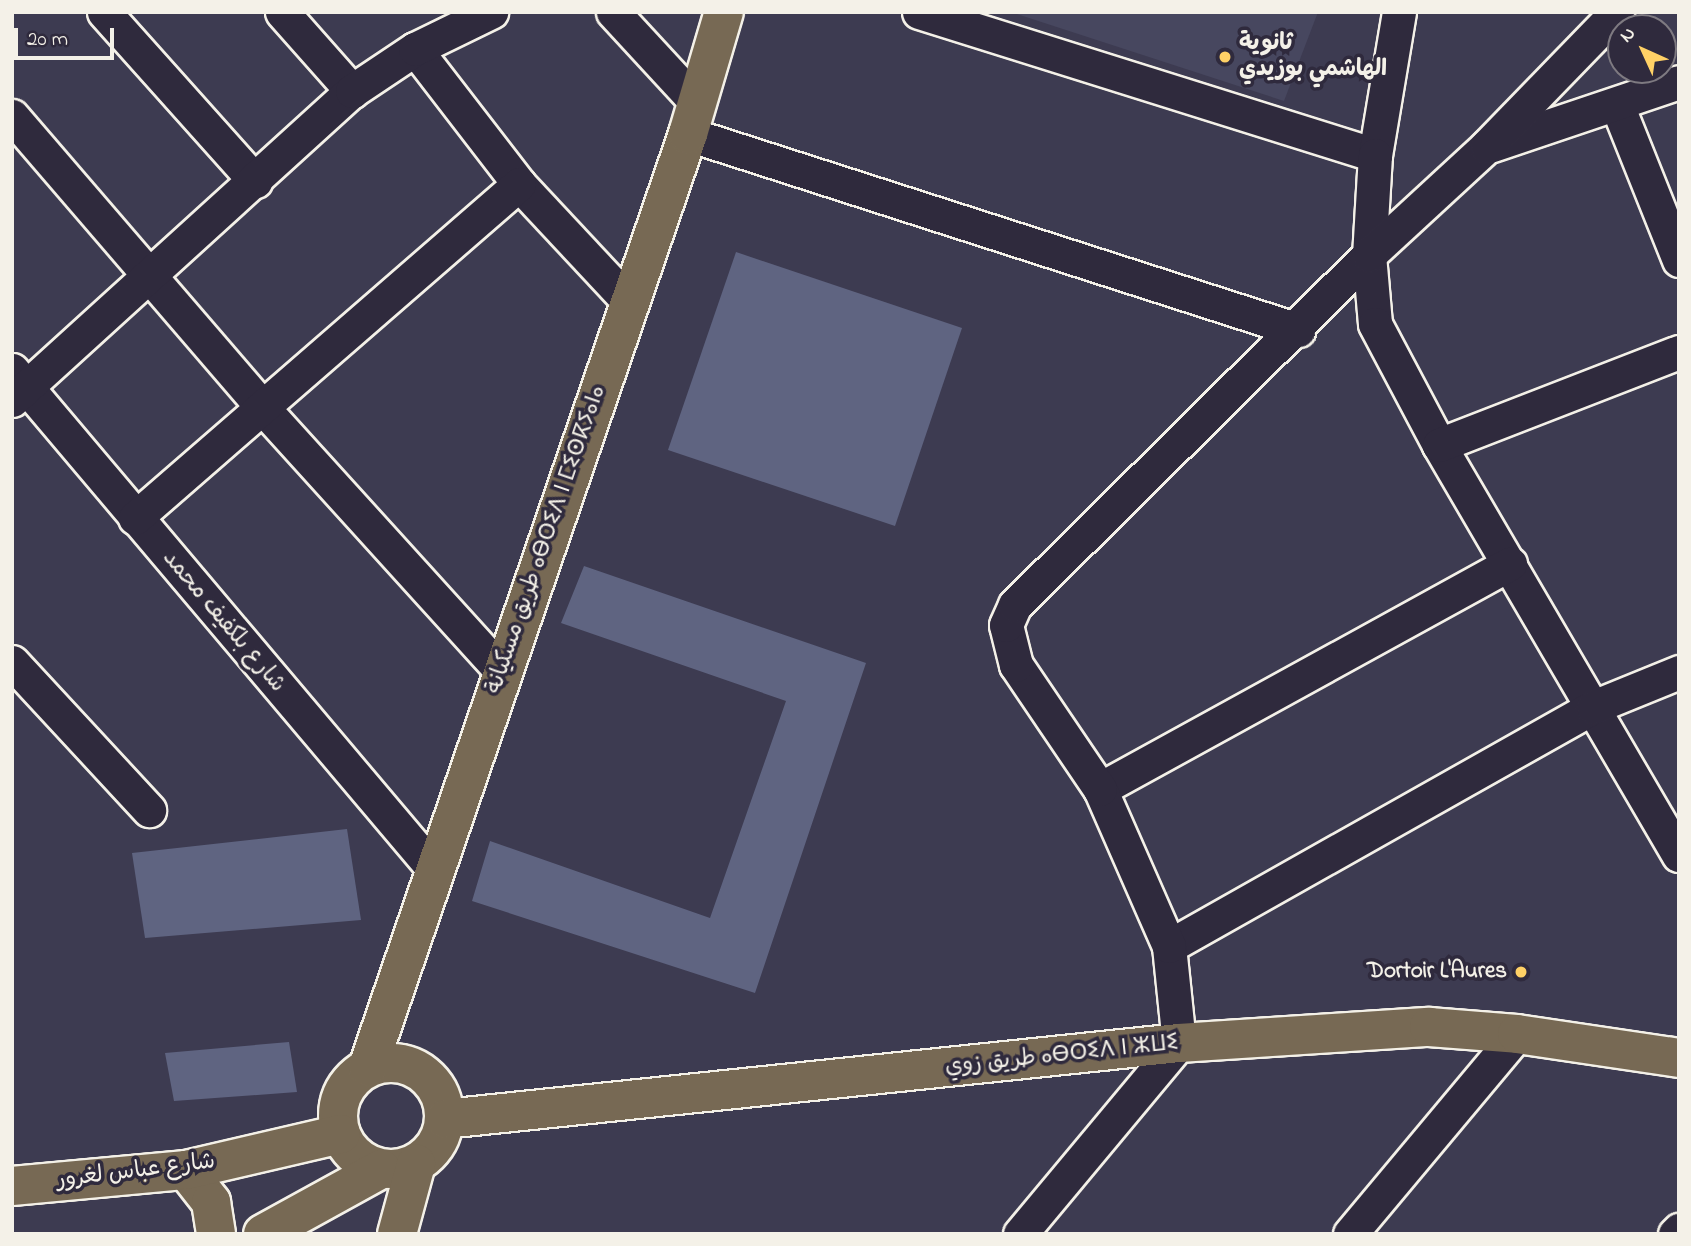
<!DOCTYPE html>
<meta charset="utf-8">
<style>
body{margin:0}
#map{position:relative;width:1691px;height:1246px;overflow:hidden;background:#3d3b51;font-family:"Indie Flower","Playpen Sans Arabic","Noto Sans Tifinagh",sans-serif}
div>[style]{position:absolute}
[style*='--x']{left:calc(var(--x)*1px);top:calc(var(--y)*1px);width:calc(var(--w)*1px);rotate:calc(var(--a)*1deg)}
.built>*{inset:0;background:#47475f}
.building>*{inset:0;background:#5f6481}
.roads{filter:drop-shadow(2px 0 #f4f1e8) drop-shadow(-2px 0 #f4f1e8) drop-shadow(0 2px #f4f1e8) drop-shadow(0 -2px #f4f1e8)}
.street>*{height:33px;margin:-16.5px;padding:0 16.5px;transform-origin:16.5px;border-radius:16.5px;background:#2f2a3d}
.primary>*{height:38px;margin:-19px;padding:0 19px;transform-origin:19px;border-radius:19px;background:#776954}
.primary>.ring{margin:-19px;padding:0;box-sizing:content-box;background:none;border:38px solid #776954;border-radius:50%}
.dots>*{width:19px;height:19px;translate:-50% -50%;box-sizing:border-box;border:4px solid #2f2a3d;border-radius:50%}
span{translate:-50% -50%;white-space:nowrap;text-align:center;line-height:1.15;-webkit-text-stroke:7px #2f2a3d;paint-order:stroke}
.poi-label{font-size:23px;color:#f4f1e8;font-weight:700}
.left{translate:0 -50%;text-align:left}
.right{translate:-100% -50%;text-align:right}
.street-label{font-size:23px;color:#f4f1e8}
.frame{position:absolute;inset:0;border:14px solid #f4f1e8;pointer-events:none}
.north{position:absolute;left:1607px;top:14px;width:70px;height:70px;box-sizing:border-box;background:#2f2a3d;border:2px solid #7e7a81;border-radius:50%;rotate:315deg;font-size:19px;font-weight:700;line-height:28px;text-align:center;color:#f4f1e8}
.north::after{content:'';display:block;margin:auto;width:24px;height:32px;background:#ffd166;clip-path:polygon(50% 0,100% 100%,50% 72%,0 100%)}
.scale{position:absolute;left:14px;top:28px;width:100px;height:32px;box-sizing:border-box;border:4px solid #f4f1e8;border-top:0;padding-left:9px;font-size:21px;line-height:24px;white-space:nowrap;color:#f4f1e8;-webkit-text-stroke:5px #2f2a3d;paint-order:stroke}
</style>
<div id="map">
<div class="built">
<div style="clip-path:polygon(1011px 12px,1318px 12px,1284px 101px)"></div>
</div>
<div class="building">
<div style="clip-path:polygon(736px 252px,962px 328px,895px 526px,668px 450px)"></div>
<div style="clip-path:polygon(584px 566px,866px 663px,755px 993px,472px 901px,490px 841px,710px 918px,786px 701px,561px 623px)"></div>
<div style="clip-path:polygon(347px 829px,361px 920px,145px 938px,132px 853px)"></div>
<div style="clip-path:polygon(289px 1042px,297px 1092px,174px 1101px,165px 1053px)"></div>
</div>
<div class="roads">
<div class="street">
<div style="--x:104;--y:12;--w:227;--a:48.2"></div>
<div style="--x:282;--y:12;--w:106;--a:48.5"></div>
<div style="--x:613;--y:12;--w:122;--a:47.3"></div>
<div style="--x:919;--y:12;--w:478;--a:17.4"></div>
<div style="--x:1399;--y:12;--w:145;--a:99.5"></div>
<div style="--x:1375;--y:155;--w:100;--a:93.4"></div>
<div style="--x:1369;--y:255;--w:69;--a:85"></div>
<div style="--x:1375;--y:324;--w:137;--a:62.1"></div>
<div style="--x:1439;--y:445;--w:475;--a:59.7"></div>
<div style="--x:415;--y:49;--w:170;--a:52.4"></div>
<div style="--x:519;--y:184;--w:163;--a:47"></div>
<div style="--x:1617;--y:105;--w:167;--a:68.2"></div>
<div style="--x:12;--y:116;--w:384;--a:49.3"></div>
<div style="--x:262;--y:407;--w:356;--a:47.8"></div>
<div style="--x:688;--y:134;--w:641;--a:17.81"></div>
<div style="--x:1492;--y:145;--w:197;--a:-18.6"></div>
<div style="--x:12;--y:370;--w:657;--a:49.81"></div>
<div style="--x:12;--y:400;--w:459;--a:-42.3"></div>
<div style="--x:352;--y:91;--w:76;--a:-33.7"></div>
<div style="--x:415;--y:49;--w:85;--a:-26"></div>
<div style="--x:1439;--y:445;--w:257;--a:-21.2"></div>
<div style="--x:135;--y:518;--w:509;--a:-41.02"></div>
<div style="--x:12;--y:662;--w:202;--a:47.2"></div>
<div style="--x:1100;--y:789;--w:468;--a:-28.8"></div>
<div style="--x:1169;--y:946;--w:487;--a:-29.4"></div>
<div style="--x:1593;--y:707;--w:93;--a:-22.1"></div>
<div style="--x:1020;--y:1234;--w:249;--a:-50.2"></div>
<div style="--x:1179;--y:1043;--w:98;--a:-95.9"></div>
<div style="--x:1169;--y:946;--w:171;--a:-113.7"></div>
<div style="--x:1100;--y:789;--w:150;--a:-124.1"></div>
<div style="--x:1016;--y:665;--w:41;--a:-104"></div>
<div style="--x:1006;--y:625;--w:22;--a:-66"></div>
<div style="--x:1015;--y:605;--w:498;--a:-44.7"></div>
<div style="--x:1369;--y:255;--w:161;--a:-42.7"></div>
<div style="--x:1487;--y:146;--w:187;--a:-45.9"></div>
<div style="--x:1350;--y:1234;--w:261;--a:-50.1"></div>
<div style="--x:1675;--y:1234;--w:6;--a:-45"></div>
</div>
<div class="primary">
<div class="ring" style="left:338px;top:1063px;width:68px;height:68px"></div>
<div style="--x:368;--y:1067;--w:986;--a:-71.07"></div>
<div style="--x:688;--y:134;--w:127;--a:-73.6"></div>
<div style="--x:445;--y:1119;--w:738;--a:-5.91"></div>
<div style="--x:1179;--y:1043;--w:251;--a:-3.7"></div>
<div style="--x:1429;--y:1027;--w:88;--a:4.5"></div>
<div style="--x:1517;--y:1034;--w:164;--a:8.4"></div>
<div style="--x:186;--y:1170;--w:41;--a:52"></div>
<div style="--x:211;--y:1202;--w:32;--a:81"></div>
<div style="--x:12;--y:1186;--w:175;--a:-5.3"></div>
<div style="--x:186;--y:1170;--w:159;--a:-13.1"></div>
<div style="--x:263;--y:1234;--w:135;--a:-28.8"></div>
<div style="--x:397;--y:1234;--w:73;--a:-74.8"></div>
</div>
</div>
<div class="dots">
<div style="left:1225px;top:57px;background:#ffd166"></div>
<div style="left:1521px;top:972px;background:#ffd166"></div>
</div>
<div class="poi-label">
<span class="left" style="left:1239px;top:57px">ثانوية<br>الهاشمي بوزيدي</span>
<span class="right" style="left:1507px;top:972px">Dortoir L'Aures</span>
</div>
<div class="street-label">
<span style="left:547px;top:540px;rotate:-71deg">طريق مسكيانة ⴰⴱⵔⵉⴷ ⵏ ⵎⵉⵙⴽⵢⴰⵏⴰ</span>
<span style="left:223px;top:622px;rotate:50deg">شارع بلكفيف محمد</span>
<span style="left:1062px;top:1056px;rotate:-6deg">طريق زوي ⴰⴱⵔⵉⴷ ⵏ ⵣⵡⵉ</span>
<span style="left:136px;top:1172px;rotate:-7deg">شارع عباس لغرور</span>
</div>
<div class="frame"></div>
<div class="north">N</div>
<div class="scale">20 m</div>
</div>
